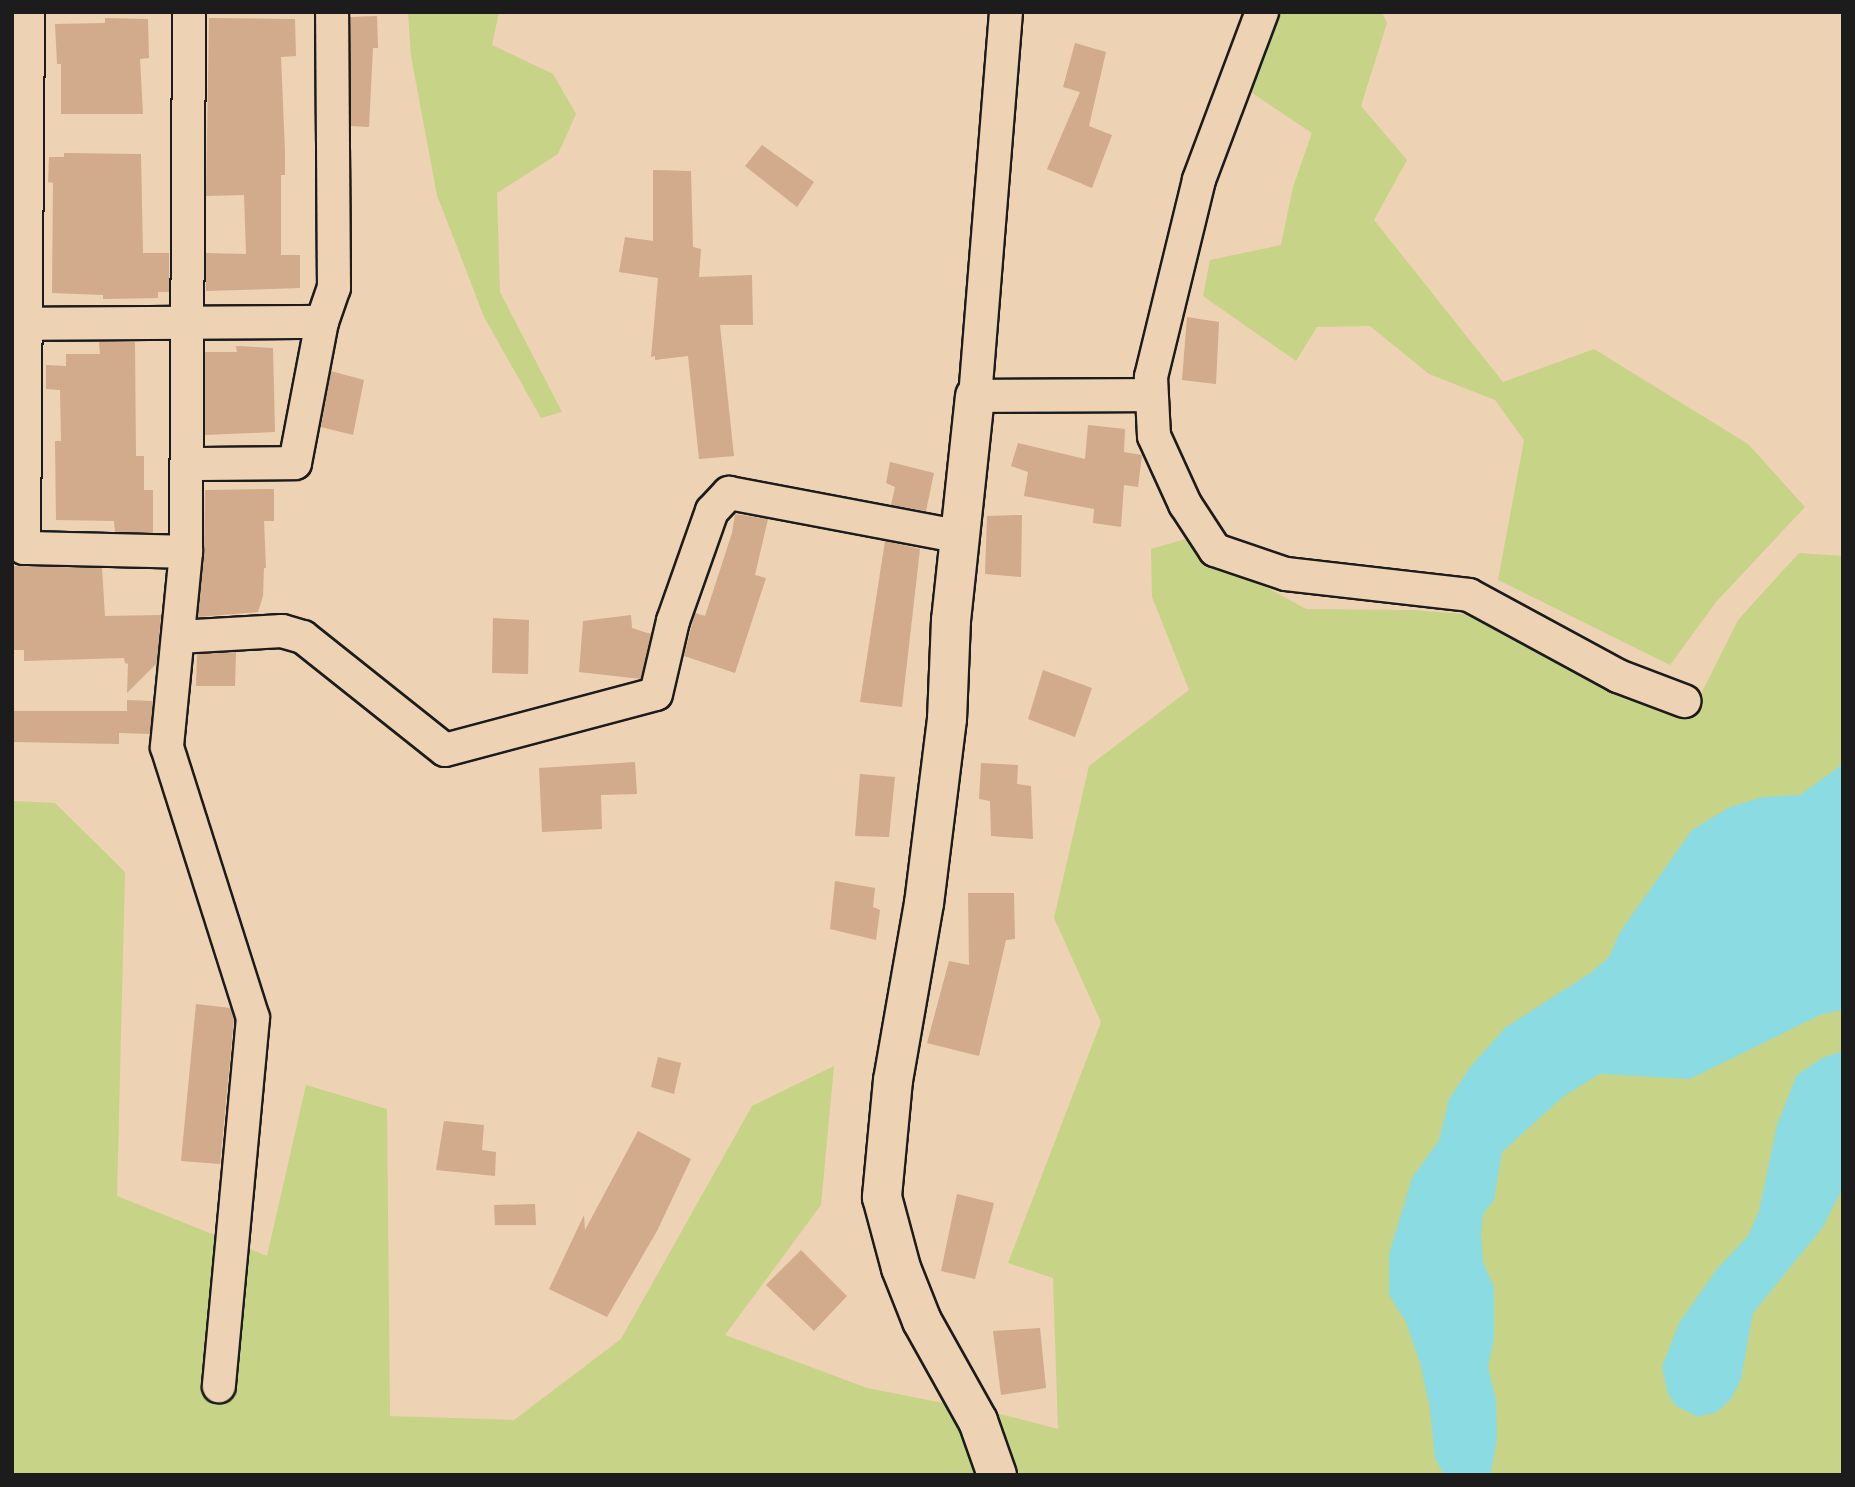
<!DOCTYPE html>
<style>
body{margin:0}
#map{position:relative;width:1855px;height:1487px;overflow:hidden;background:#edd2b4;font-family:Itim,sans-serif}
div>[style]{position:absolute}
[style*='--x']{left:calc(var(--x)*1px);top:calc(var(--y)*1px);width:calc(var(--w)*1px);rotate:calc(var(--a)*1deg)}
.green>*{inset:0;background:#c7d387}
.water>*{inset:0;background:#8adbe2}
.building>*{inset:0;background:#d1ab8b}
.roads{filter:drop-shadow(2px 0 #1c1c1c) drop-shadow(-2px 0 #1c1c1c) drop-shadow(0 2px #1c1c1c) drop-shadow(0 -2px #1c1c1c)}
.street>*{height:32px;margin:-16px;padding:0 16px;transform-origin:16px;border-radius:16px;background:#edd2b4}
.secondary>*{height:38px;margin:-19px;padding:0 19px;transform-origin:19px;border-radius:19px;background:#edd2b4}
span{translate:-50% -50%;white-space:nowrap;text-align:center;line-height:1.15;-webkit-text-stroke:7px #edd2b4;paint-order:stroke}
.frame{position:absolute;inset:0;border:14px solid #1c1c1c;pointer-events:none}
</style>
<div id="map">
<div class="green">
<div style="clip-path:polygon(408px 12px,499px 12px,492px 45px,553px 74px,576px 114px,558px 154px,497px 193px,500px 292px,562px 412px,541px 418px,484px 317px,437px 195px,411px 56px)"></div>
<div style="clip-path:polygon(1273px 12px,1382px 12px,1387px 23px,1361px 106px,1407px 160px,1374px 220px,1503px 382px,1594px 349px,1748px 444px,1805px 507px,1716px 602px,1670px 665px,1498px 580px,1524px 440px,1495px 400px,1429px 374px,1370px 326px,1317px 327px,1296px 361px,1203px 296px,1210px 260px,1281px 245px,1293px 187px,1312px 133px,1243px 87px)"></div>
<div style="clip-path:polygon(1189px 538px,1218px 561px,1306px 609px,1412px 610px,1514px 618px,1699px 698px,1738px 620px,1799px 553px,1843px 556px,1843px 1475px,12px 1475px,12px 801px,55px 803px,125px 872px,117px 1196px,267px 1256px,306px 1085px,387px 1109px,390px 1416px,514px 1420px,621px 1339px,752px 1106px,834px 1066px,821px 1205px,725px 1335px,867px 1388px,1004px 1415px,1058px 1429px,1053px 1278px,1008px 1263px,1101px 1022px,1054px 918px,1089px 766px,1189px 690px,1152px 597px,1151px 549px)"></div>
</div>
<div class="water">
<div style="clip-path:polygon(1843px 764px,1843px 1010px,1822px 1014px,1690px 1079px,1600px 1074px,1564px 1096px,1502px 1152px,1494px 1200px,1483px 1214px,1481px 1235px,1483px 1262px,1494px 1287px,1494px 1338px,1488px 1367px,1496px 1400px,1497px 1439px,1491px 1472px,1490px 1475px,1444px 1475px,1435px 1458px,1430px 1408px,1420px 1363px,1406px 1322px,1389px 1295px,1389px 1254px,1412px 1178px,1439px 1140px,1449px 1099px,1471px 1066px,1506px 1027px,1592px 972px,1609px 957px,1620px 932px,1692px 830px,1730px 807px,1763px 797px,1800px 795px)"></div>
<div style="clip-path:polygon(1843px 1051px,1841px 1191px,1823px 1227px,1753px 1313px,1741px 1379px,1731px 1399px,1717px 1412px,1698px 1417px,1676px 1406px,1668px 1394px,1662px 1367px,1679px 1323px,1717px 1269px,1748px 1236px,1759px 1211px,1777px 1125px,1797px 1075px,1822px 1058px)"></div>
</div>
<div class="building">
<div style="clip-path:polygon(377px 16px,378px 48px,373px 48px,369px 127px,351px 126px,350px 17px)"></div>
<div style="clip-path:polygon(105px 18px,148px 19px,149px 58px,140px 59px,143px 114px,61px 114px,61px 64px,57px 64px,55px 24px,105px 23px)"></div>
<div style="clip-path:polygon(209px 18px,295px 19px,296px 56px,281px 57px,285px 151px,285px 175px,281px 175px,281px 255px,300px 255px,300px 288px,206px 291px,206px 253px,246px 254px,244px 195px,206px 196px)"></div>
<div style="clip-path:polygon(1075px 43px,1106px 52px,1089px 126px,1112px 135px,1092px 188px,1047px 169px,1080px 92px,1063px 87px)"></div>
<div style="clip-path:polygon(762px 145px,814px 182px,797px 207px,745px 166px)"></div>
<div style="clip-path:polygon(64px 153px,141px 154px,143px 253px,169px 253px,169px 292px,158px 292px,158px 298px,103px 299px,103px 295px,52px 293px,53px 183px,48px 182px,49px 157px,64px 157px)"></div>
<div style="clip-path:polygon(653px 170px,691px 171px,693px 247px,701px 249px,699px 277px,752px 275px,753px 325px,720px 325px,734px 456px,699px 459px,688px 356px,655px 360px,655px 356px,651px 357px,658px 278px,619px 272px,625px 237px,653px 241px)"></div>
<div style="clip-path:polygon(1187px 317px,1219px 322px,1216px 384px,1182px 380px)"></div>
<div style="clip-path:polygon(99px 342px,135px 342px,136px 456px,144px 456px,144px 490px,153px 490px,153px 533px,115px 532px,114px 521px,56px 520px,55px 441px,61px 441px,60px 390px,46px 389px,46px 365px,66px 366px,66px 354px,100px 354px)"></div>
<div style="clip-path:polygon(236px 346px,273px 348px,275px 432px,205px 435px,205px 352px,237px 352px)"></div>
<div style="clip-path:polygon(331px 371px,364px 380px,353px 435px,321px 427px)"></div>
<div style="clip-path:polygon(1088px 425px,1125px 429px,1124px 452px,1142px 455px,1138px 487px,1124px 485px,1121px 527px,1093px 523px,1094px 509px,1024px 496px,1028px 472px,1011px 466px,1018px 443px,1085px 459px)"></div>
<div style="clip-path:polygon(890px 462px,934px 473px,926px 511px,891px 505px,895px 487px,886px 483px)"></div>
<div style="clip-path:polygon(274px 489px,274px 521px,264px 521px,266px 568px,264px 568px,263px 596px,258px 612px,198px 617px,204px 552px,205px 490px)"></div>
<div style="clip-path:polygon(735px 514px,768px 519px,755px 575px,766px 578px,735px 673px,684px 656px,695px 613px,705px 616px,732px 533px)"></div>
<div style="clip-path:polygon(1022px 515px,1021px 577px,985px 574px,987px 516px)"></div>
<div style="clip-path:polygon(885px 541px,920px 549px,902px 707px,860px 702px)"></div>
<div style="clip-path:polygon(12px 566px,102px 568px,105px 616px,161px 615px,157px 663px,127px 693px,128px 664px,125px 663px,124px 658px,24px 661px,24px 650px,12px 650px)"></div>
<div style="clip-path:polygon(631px 615px,632px 628px,651px 634px,641px 679px,579px 672px,583px 621px)"></div>
<div style="clip-path:polygon(493px 618px,529px 620px,528px 674px,492px 673px)"></div>
<div style="clip-path:polygon(236px 652px,235px 686px,196px 686px,197px 654px)"></div>
<div style="clip-path:polygon(1043px 670px,1092px 688px,1075px 737px,1028px 719px)"></div>
<div style="clip-path:polygon(127px 700px,153px 701px,150px 734px,119px 733px,119px 744px,12px 742px,12px 711px,127px 711px)"></div>
<div style="clip-path:polygon(635px 762px,637px 794px,601px 795px,602px 829px,542px 832px,539px 768px)"></div>
<div style="clip-path:polygon(981px 763px,1018px 765px,1017px 784px,1031px 786px,1033px 839px,991px 836px,990px 801px,979px 799px)"></div>
<div style="clip-path:polygon(860px 774px,895px 777px,889px 837px,855px 836px)"></div>
<div style="clip-path:polygon(835px 881px,875px 888px,873px 907px,880px 910px,876px 940px,830px 929px)"></div>
<div style="clip-path:polygon(968px 893px,1014px 893px,1015px 939px,1006px 940px,979px 1056px,927px 1043px,949px 961px,969px 965px)"></div>
<div style="clip-path:polygon(196px 1004px,231px 1008px,234px 1019px,220px 1164px,181px 1161px)"></div>
<div style="clip-path:polygon(658px 1057px,681px 1063px,674px 1094px,651px 1087px)"></div>
<div style="clip-path:polygon(444px 1121px,484px 1125px,482px 1150px,496px 1152px,495px 1176px,436px 1170px)"></div>
<div style="clip-path:polygon(638px 1131px,691px 1159px,657px 1231px,607px 1317px,549px 1289px,584px 1215px,585px 1230px)"></div>
<div style="clip-path:polygon(957px 1194px,994px 1203px,975px 1279px,941px 1271px)"></div>
<div style="clip-path:polygon(535px 1204px,536px 1225px,495px 1225px,494px 1205px)"></div>
<div style="clip-path:polygon(801px 1250px,847px 1296px,814px 1331px,766px 1285px)"></div>
<div style="clip-path:polygon(1040px 1328px,1046px 1388px,1001px 1395px,993px 1331px)"></div>
</div>
<div class="roads">
<div class="street">
<div style="--x:28;--y:12;--w:536;--a:90.43"></div>
<div style="--x:24;--y:548;--w:162;--a:1.4"></div>
<div style="--x:186;--y:552;--w:196;--a:95.6"></div>
<div style="--x:167;--y:747;--w:284;--a:72.4"></div>
<div style="--x:253;--y:1018;--w:370;--a:95.3"></div>
<div style="--x:1006;--y:12;--w:385;--a:94.6"></div>
<div style="--x:975;--y:396;--w:176;--a:-0.3"></div>
<div style="--x:1262;--y:12;--w:179;--a:110.6"></div>
<div style="--x:1199;--y:180;--w:203;--a:103.7"></div>
<div style="--x:1151;--y:377;--w:59;--a:87.1"></div>
<div style="--x:1154;--y:436;--w:75;--a:65.5"></div>
<div style="--x:1185;--y:504;--w:55;--a:56.9"></div>
<div style="--x:1215;--y:550;--w:75;--a:18.7"></div>
<div style="--x:1286;--y:574;--w:184;--a:6.5"></div>
<div style="--x:1469;--y:595;--w:170;--a:28.5"></div>
<div style="--x:1618;--y:676;--w:71;--a:20.7"></div>
<div style="--x:12;--y:324;--w:310;--a:-0.4"></div>
<div style="--x:188;--y:464;--w:107;--a:-0.5"></div>
<div style="--x:295;--y:463;--w:144;--a:-79.2"></div>
<div style="--x:322;--y:322;--w:36;--a:-71"></div>
<div style="--x:334;--y:288;--w:276;--a:-90.4"></div>
<div style="--x:186;--y:552;--w:540;--a:-89.68"></div>
<div style="--x:178;--y:637;--w:104;--a:-3.3"></div>
<div style="--x:282;--y:631;--w:22;--a:16"></div>
<div style="--x:303;--y:637;--w:181;--a:38.5"></div>
<div style="--x:445;--y:750;--w:218;--a:-14.9"></div>
<div style="--x:656;--y:694;--w:75;--a:-76.9"></div>
<div style="--x:673;--y:621;--w:117;--a:-70.5"></div>
<div style="--x:712;--y:511;--w:25;--a:-47"></div>
<div style="--x:729;--y:493;--w:237;--a:10.7"></div>
</div>
<div class="secondary">
<div style="--x:975;--y:396;--w:225;--a:96.1"></div>
<div style="--x:951;--y:620;--w:99;--a:92.3"></div>
<div style="--x:947;--y:719;--w:185;--a:97.1"></div>
<div style="--x:924;--y:903;--w:180;--a:99.9"></div>
<div style="--x:893;--y:1080;--w:118;--a:95.4"></div>
<div style="--x:882;--y:1197;--w:73;--a:75"></div>
<div style="--x:901;--y:1268;--w:57;--a:68.4"></div>
<div style="--x:922;--y:1321;--w:115;--a:60.8"></div>
<div style="--x:978;--y:1421;--w:57;--a:70.6"></div>
</div>
</div>
<div class="frame"></div>
</div>
